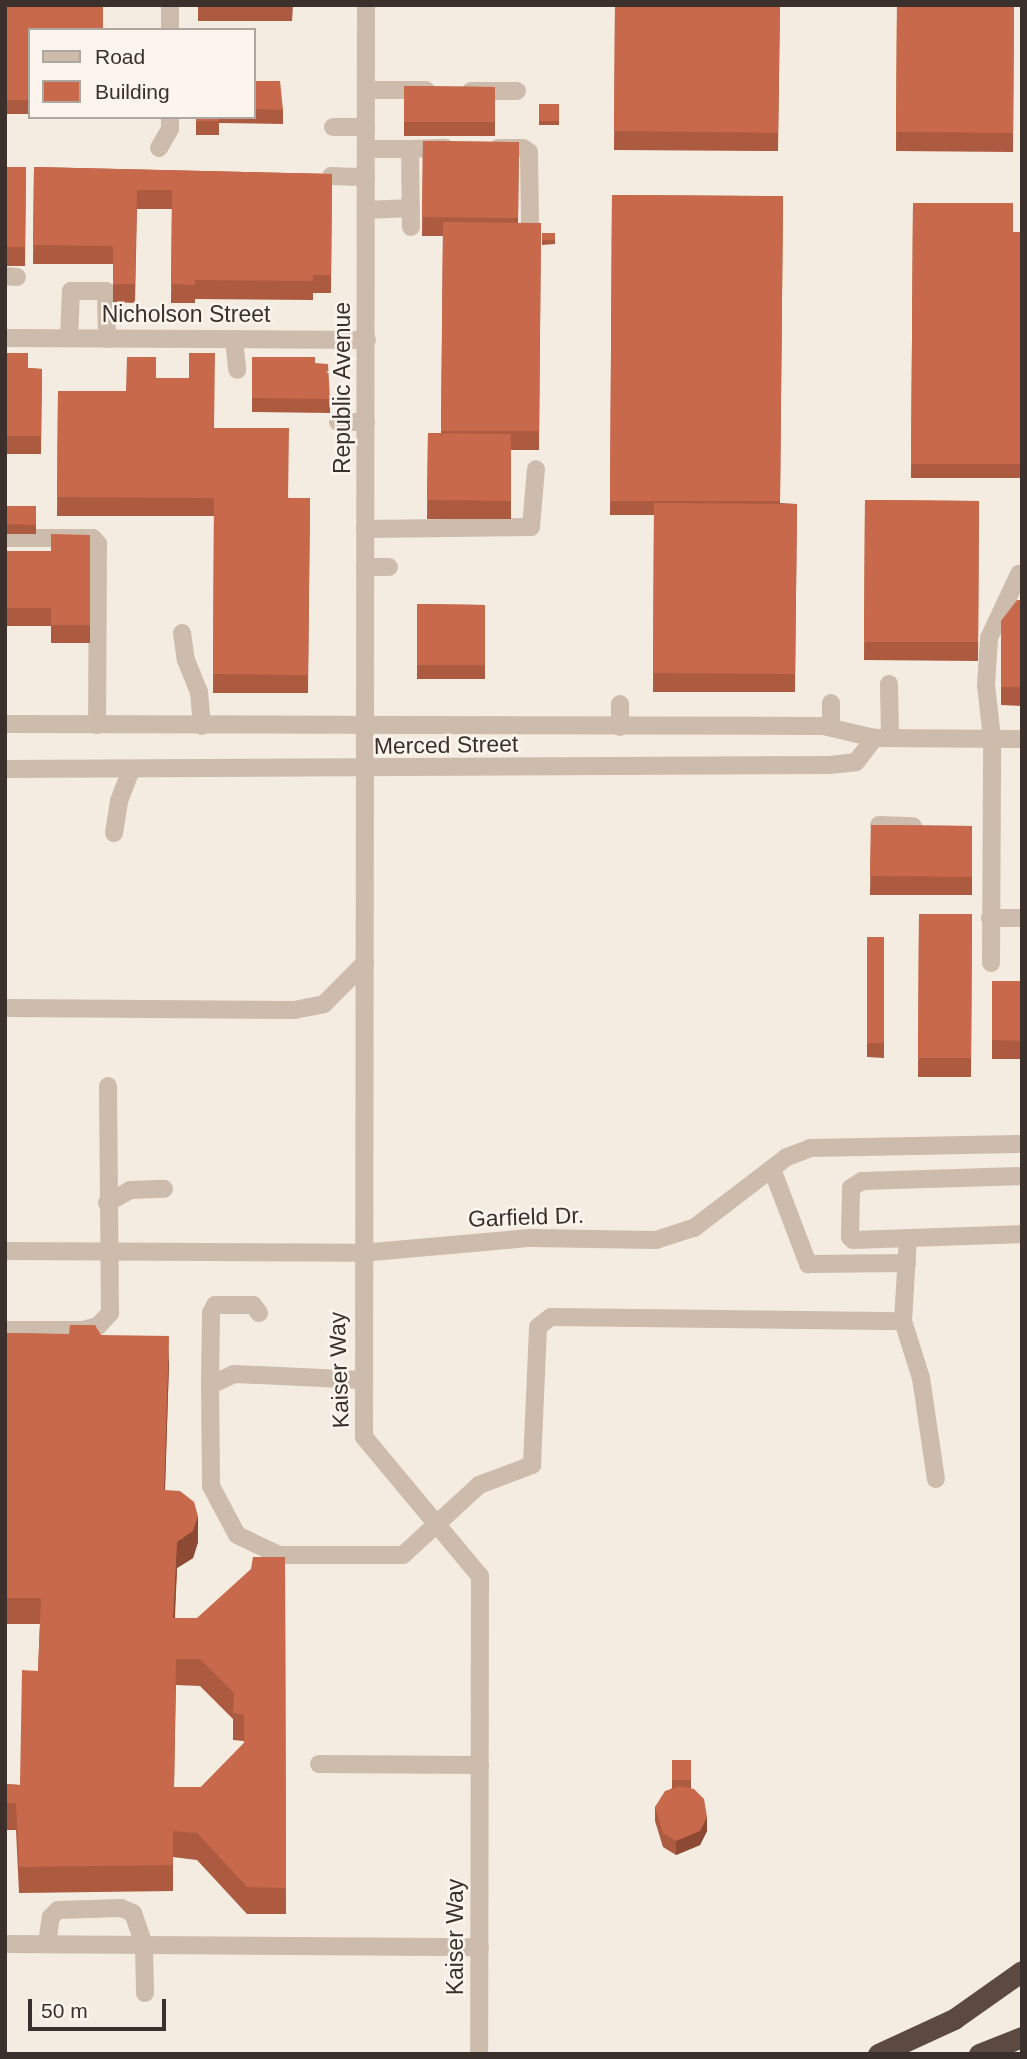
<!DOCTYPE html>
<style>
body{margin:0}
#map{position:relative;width:1027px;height:2059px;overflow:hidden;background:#f4ebe1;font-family:Helvetica,sans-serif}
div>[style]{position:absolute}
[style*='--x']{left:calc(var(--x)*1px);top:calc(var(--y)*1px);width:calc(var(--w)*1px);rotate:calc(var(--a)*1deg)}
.minor>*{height:18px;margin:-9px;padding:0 9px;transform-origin:9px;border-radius:9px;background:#cdbbac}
.highway>*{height:21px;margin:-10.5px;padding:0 10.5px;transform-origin:10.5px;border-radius:10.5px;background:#5c4a42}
.wall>*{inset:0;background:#ac5a40}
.shaded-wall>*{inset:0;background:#8c4a34}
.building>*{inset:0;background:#c8694b}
span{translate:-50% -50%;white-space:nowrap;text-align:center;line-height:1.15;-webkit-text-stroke:5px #fbf5ee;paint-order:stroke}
.street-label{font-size:23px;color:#3b302b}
.frame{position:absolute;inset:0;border:7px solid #3b302b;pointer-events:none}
.legend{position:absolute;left:28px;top:28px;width:228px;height:91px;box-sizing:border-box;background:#fbf5ee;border:2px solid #aea6a0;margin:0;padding:9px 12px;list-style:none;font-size:21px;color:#3b302b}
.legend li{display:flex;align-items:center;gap:14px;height:35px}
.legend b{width:35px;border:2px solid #aea6a0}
.scale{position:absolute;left:28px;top:1999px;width:138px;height:32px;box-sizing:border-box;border:4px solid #3b302b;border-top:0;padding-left:9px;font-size:21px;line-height:24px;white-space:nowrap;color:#3b302b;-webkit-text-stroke:5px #fbf5ee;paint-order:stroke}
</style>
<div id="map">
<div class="minor">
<div style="--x:366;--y:5;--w:1432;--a:90.08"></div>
<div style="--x:364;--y:1437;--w:181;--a:50.2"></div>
<div style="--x:480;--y:1576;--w:478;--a:90.1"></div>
<div style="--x:170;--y:30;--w:25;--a:-90"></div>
<div style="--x:366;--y:90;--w:60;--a:0"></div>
<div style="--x:471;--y:91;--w:46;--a:0"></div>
<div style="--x:333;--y:127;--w:33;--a:0"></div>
<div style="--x:159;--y:148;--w:22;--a:-60"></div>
<div style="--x:170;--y:129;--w:12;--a:-90"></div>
<div style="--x:498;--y:148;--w:25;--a:0"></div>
<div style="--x:523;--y:148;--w:7;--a:34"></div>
<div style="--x:529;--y:152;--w:70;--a:89.2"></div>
<div style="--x:366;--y:149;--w:44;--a:0"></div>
<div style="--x:410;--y:149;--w:78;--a:89.3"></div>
<div style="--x:410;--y:149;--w:35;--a:-2"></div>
<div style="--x:331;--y:176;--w:35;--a:2"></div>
<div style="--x:366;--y:210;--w:45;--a:-2.5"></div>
<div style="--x:5;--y:276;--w:12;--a:5"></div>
<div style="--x:5;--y:338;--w:362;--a:0.3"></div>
<div style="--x:69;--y:338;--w:47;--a:-87.6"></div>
<div style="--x:71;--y:291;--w:35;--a:0"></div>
<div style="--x:106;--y:291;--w:48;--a:88.8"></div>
<div style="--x:234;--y:339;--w:31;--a:84"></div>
<div style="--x:338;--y:422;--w:28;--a:0"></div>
<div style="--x:365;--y:529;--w:166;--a:-0.7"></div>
<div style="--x:531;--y:527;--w:58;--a:-85.1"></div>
<div style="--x:5;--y:538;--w:88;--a:0"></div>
<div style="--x:93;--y:538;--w:8;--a:50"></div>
<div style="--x:98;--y:544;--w:181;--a:90.3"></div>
<div style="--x:365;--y:567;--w:24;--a:0"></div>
<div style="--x:182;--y:633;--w:27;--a:82"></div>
<div style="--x:186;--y:660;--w:35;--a:68"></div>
<div style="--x:199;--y:692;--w:34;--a:85"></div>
<div style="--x:889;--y:684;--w:53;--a:88.9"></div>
<div style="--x:831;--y:703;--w:24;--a:90"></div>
<div style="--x:5;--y:724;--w:818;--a:0.14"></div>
<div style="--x:823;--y:726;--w:53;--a:13"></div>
<div style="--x:875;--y:738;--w:147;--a:0.4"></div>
<div style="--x:620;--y:727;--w:23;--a:-90"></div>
<div style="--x:5;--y:769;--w:824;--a:-0.28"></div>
<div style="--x:829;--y:765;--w:27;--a:-6"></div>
<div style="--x:856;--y:762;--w:31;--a:-52"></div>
<div style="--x:879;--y:825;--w:34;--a:2"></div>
<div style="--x:114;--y:833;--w:32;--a:-81"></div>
<div style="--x:119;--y:801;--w:33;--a:-69"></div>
<div style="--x:990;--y:918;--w:32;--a:0"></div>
<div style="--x:991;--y:963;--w:225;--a:-89.7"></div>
<div style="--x:992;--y:738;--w:53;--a:-96.5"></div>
<div style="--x:986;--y:685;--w:47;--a:-86.3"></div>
<div style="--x:989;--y:638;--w:71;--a:-64.9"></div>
<div style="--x:5;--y:1008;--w:289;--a:0.4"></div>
<div style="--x:294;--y:1010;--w:31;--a:-11"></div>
<div style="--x:324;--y:1004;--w:58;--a:-45"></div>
<div style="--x:772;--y:1169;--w:102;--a:69.2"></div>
<div style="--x:808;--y:1264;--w:99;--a:-0.6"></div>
<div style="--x:1022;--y:1176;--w:160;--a:178.2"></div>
<div style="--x:862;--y:1181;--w:13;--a:148"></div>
<div style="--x:851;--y:1188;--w:49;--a:91.2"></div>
<div style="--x:850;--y:1237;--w:4;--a:45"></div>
<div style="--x:853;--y:1240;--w:169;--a:-2"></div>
<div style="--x:107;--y:1203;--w:26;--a:-29"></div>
<div style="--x:130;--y:1190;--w:34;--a:-2"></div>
<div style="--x:5;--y:1251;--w:356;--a:0.3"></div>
<div style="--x:361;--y:1253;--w:170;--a:-5.1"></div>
<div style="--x:530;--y:1238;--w:126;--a:0.9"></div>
<div style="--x:656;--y:1240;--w:40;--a:-18"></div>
<div style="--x:694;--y:1228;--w:117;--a:-37.4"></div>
<div style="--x:787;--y:1157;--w:25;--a:-21"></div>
<div style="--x:810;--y:1148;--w:212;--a:-1.1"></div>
<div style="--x:903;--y:1321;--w:60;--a:72.5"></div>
<div style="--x:921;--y:1378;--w:102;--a:81.6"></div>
<div style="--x:5;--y:1330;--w:78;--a:0"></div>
<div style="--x:83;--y:1330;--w:16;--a:-15"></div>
<div style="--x:98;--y:1326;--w:18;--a:-47"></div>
<div style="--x:110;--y:1313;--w:227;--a:-90.5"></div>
<div style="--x:363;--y:1380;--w:129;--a:-177.3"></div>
<div style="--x:234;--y:1374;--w:26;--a:155"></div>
<div style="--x:210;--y:1385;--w:101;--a:89.4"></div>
<div style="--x:211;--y:1486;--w:55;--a:62"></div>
<div style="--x:237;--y:1535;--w:47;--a:25.5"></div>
<div style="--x:279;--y:1555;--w:124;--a:0"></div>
<div style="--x:403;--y:1555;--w:103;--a:-42.6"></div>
<div style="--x:479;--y:1485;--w:57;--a:-20.7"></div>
<div style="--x:532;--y:1465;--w:138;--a:-87.5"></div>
<div style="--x:538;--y:1327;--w:16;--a:-38"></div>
<div style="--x:551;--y:1317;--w:352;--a:0.7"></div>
<div style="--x:903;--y:1321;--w:83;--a:-86.6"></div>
<div style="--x:210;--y:1385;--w:72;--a:-89.2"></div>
<div style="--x:211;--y:1313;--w:9;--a:-63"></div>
<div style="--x:215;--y:1305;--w:38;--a:0"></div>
<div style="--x:253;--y:1305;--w:10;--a:53"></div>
<div style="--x:319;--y:1764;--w:161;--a:0.4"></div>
<div style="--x:5;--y:1944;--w:475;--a:0.4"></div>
<div style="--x:47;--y:1944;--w:27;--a:-82"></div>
<div style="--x:51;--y:1917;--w:10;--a:-45"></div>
<div style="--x:58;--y:1910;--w:63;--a:-1.8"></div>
<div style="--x:121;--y:1908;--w:13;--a:23"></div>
<div style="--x:133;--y:1913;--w:34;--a:71"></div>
<div style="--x:144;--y:1945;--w:48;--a:88.8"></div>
</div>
<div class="highway">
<div style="--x:878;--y:2054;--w:84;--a:-24.7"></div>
<div style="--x:954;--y:2019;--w:83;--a:-35.2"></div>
<div style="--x:979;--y:2054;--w:46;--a:-21.6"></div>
</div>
<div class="wall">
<div style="clip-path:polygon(5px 5px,30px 30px,30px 114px,5px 114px)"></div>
<div style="clip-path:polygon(198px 5px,293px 5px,292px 21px,198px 21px)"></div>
<div style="clip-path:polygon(615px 5px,780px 5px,778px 151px,614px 150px)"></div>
<div style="clip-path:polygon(897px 5px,1014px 5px,1013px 152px,896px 151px)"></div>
<div style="clip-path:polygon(254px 81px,283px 110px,283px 124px,219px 123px,219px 135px,196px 135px,196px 117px,254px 117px)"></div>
<div style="clip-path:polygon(404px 86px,495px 87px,495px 136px,404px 136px)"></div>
<div style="clip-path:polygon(539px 104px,559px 104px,559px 125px,539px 125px)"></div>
<div style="clip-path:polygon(423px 141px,519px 142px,518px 223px,541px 223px,539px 450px,511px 450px,511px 519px,427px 519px,428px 433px,441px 433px,443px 236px,422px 236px)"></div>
<div style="clip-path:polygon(5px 167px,26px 167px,25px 266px,5px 266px)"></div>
<div style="clip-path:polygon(34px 167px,332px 174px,331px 293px,313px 293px,313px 300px,195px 299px,195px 303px,171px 303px,172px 209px,137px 209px,135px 303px,113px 302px,113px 264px,33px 264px)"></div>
<div style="clip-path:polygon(612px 195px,783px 196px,780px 503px,797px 504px,795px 692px,653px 692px,654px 515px,610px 515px)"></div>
<div style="clip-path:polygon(913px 203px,1013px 232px,1022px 232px,1022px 478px,911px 478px)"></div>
<div style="clip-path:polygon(542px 233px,555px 233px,555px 244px,542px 245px)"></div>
<div style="clip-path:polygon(5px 353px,28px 368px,42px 369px,41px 454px,5px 454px)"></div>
<div style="clip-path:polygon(252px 357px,315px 363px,330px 399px,330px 413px,252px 412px)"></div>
<div style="clip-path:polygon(156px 378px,214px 428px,289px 498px,310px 498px,308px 693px,213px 693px,214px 516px,57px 516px,58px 391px,126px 391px)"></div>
<div style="clip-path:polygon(865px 500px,979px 501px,978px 661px,864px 660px)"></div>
<div style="clip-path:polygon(5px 506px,36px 506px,36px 534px,5px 534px)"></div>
<div style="clip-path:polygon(90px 535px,90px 643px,51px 643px,51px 626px,5px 626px,5px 551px,51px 551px)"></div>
<div style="clip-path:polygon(1022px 600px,1022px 706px,1001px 705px,1001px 621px)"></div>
<div style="clip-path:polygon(417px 604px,485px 605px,485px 679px,417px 679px)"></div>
<div style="clip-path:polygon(871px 825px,972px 826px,972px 895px,870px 895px)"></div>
<div style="clip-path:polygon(919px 914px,972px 914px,971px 1077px,918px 1077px)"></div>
<div style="clip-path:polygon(867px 937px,884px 937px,884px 1058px,867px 1057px)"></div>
<div style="clip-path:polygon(992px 981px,1022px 981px,1022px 1059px,992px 1059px)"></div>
<div style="clip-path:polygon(evenodd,5px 1333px,101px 1335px,169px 1362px,165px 1490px,198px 1542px,193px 1558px,177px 1568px,175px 1618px,197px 1618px,285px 1557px,286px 1914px,247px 1914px,197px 1860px,173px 1857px,173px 1891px,19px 1893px,16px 1830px,5px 1830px,5px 1784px,20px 1785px,38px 1671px,40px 1624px,5px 1624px,5px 1333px,176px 1685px,200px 1686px,233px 1719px,233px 1740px,244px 1741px,244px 1743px,201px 1787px,174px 1787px,176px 1685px)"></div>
<div style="clip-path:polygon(672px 1760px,691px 1760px,691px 1788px,707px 1831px,700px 1845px,676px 1855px,663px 1847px,655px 1821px,655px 1807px,672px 1788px)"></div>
</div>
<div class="shaded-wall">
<div style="clip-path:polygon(169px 1336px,169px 1362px,164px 1517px,164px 1490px)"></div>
<div style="clip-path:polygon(198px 1516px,198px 1542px,193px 1558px,177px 1568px,173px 1644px,173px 1618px,177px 1542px)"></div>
<div style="clip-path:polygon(707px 1817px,707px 1831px,700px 1845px,676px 1855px,676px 1841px)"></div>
</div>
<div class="building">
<div style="clip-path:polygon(5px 5px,103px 5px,103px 30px,30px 30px,30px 100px,5px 100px)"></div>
<div style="clip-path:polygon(615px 5px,780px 5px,778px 133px,614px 131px)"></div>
<div style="clip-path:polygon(897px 5px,1014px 5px,1013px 133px,896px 132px)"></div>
<div style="clip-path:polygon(254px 81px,280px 81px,283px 110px,254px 109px)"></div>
<div style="clip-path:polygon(404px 86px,495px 87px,495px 122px,404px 122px)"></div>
<div style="clip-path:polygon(539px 104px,559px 104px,559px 121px,539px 121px)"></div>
<div style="clip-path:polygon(196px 117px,219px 117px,219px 121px,196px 121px)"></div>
<div style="clip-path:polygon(423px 141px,519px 142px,518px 218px,422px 217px)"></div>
<div style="clip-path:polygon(5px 167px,26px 167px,25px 247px,5px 247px)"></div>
<div style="clip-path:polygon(34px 167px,332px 174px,331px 275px,313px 275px,313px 281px,195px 280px,195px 285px,171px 284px,172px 190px,137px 190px,135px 284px,113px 284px,113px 246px,33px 245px)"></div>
<div style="clip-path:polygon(612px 195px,783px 196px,780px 501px,610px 501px)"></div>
<div style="clip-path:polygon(913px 203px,1013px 203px,1013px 232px,1022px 232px,1022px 464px,911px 464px)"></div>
<div style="clip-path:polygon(443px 222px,541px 223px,539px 431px,441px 431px)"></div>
<div style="clip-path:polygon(542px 233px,555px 233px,555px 240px,542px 240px)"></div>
<div style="clip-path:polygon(5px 353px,28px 353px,28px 368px,42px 369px,41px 436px,5px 436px)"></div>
<div style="clip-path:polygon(189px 353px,215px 353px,214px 428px,289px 428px,288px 498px,310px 498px,308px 675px,213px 674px,214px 498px,57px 497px,58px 391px,126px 391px,127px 357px,156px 357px,156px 378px,189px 378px)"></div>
<div style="clip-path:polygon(252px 357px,315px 357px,315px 363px,328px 364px,330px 399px,252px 398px)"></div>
<div style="clip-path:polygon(428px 433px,511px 434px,511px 501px,427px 500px)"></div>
<div style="clip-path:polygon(865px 500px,979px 501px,978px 642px,864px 642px)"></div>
<div style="clip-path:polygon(654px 503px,797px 504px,795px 674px,653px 673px)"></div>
<div style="clip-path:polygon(5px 506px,36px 506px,36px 525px,5px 524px)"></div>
<div style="clip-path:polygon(51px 534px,90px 535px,90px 625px,51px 625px,51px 608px,5px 608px,5px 551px,51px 551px)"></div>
<div style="clip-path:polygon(1017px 600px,1022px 600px,1022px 687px,1001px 687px,1001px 621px)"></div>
<div style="clip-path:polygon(417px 604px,485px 605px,485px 665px,417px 665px)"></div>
<div style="clip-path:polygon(871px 825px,972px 826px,972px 877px,870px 876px)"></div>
<div style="clip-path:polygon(919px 914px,972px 914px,971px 1058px,918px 1058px)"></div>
<div style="clip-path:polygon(867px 937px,884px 937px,884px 1043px,867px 1043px)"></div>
<div style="clip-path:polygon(992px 981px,1022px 981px,1022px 1041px,992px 1040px)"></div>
<div style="clip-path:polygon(evenodd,70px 1325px,95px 1325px,101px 1335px,169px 1336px,164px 1490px,180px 1491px,194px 1502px,198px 1516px,193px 1531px,177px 1542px,173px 1618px,197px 1618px,251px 1569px,253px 1557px,285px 1557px,286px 1888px,247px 1887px,197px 1833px,173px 1831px,173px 1865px,19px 1867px,16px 1803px,5px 1803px,5px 1784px,20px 1785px,22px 1670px,38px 1671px,41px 1598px,5px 1598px,5px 1333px,69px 1334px,70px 1325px,176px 1659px,200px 1659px,234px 1693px,233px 1713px,244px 1715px,244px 1743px,201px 1787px,174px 1787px,176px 1659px)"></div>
<div style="clip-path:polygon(672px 1760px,691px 1760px,691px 1780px,672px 1780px)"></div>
<div style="clip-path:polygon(680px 1786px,694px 1789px,704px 1799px,707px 1817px,700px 1831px,676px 1841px,663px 1833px,655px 1807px,665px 1791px)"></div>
</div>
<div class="street-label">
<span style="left:186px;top:314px">Nicholson Street</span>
<span style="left:342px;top:388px;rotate:-90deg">Republic Avenue</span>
<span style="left:446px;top:745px;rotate:-1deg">Merced Street</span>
<span style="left:526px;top:1217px;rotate:-2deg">Garfield Dr.</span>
<span style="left:339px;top:1370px;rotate:-92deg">Kaiser Way</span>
<span style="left:455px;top:1937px;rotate:-90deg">Kaiser Way</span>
</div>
<div class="frame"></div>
<ul class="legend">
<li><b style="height:9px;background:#cdbbac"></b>Road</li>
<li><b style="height:19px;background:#c8694b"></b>Building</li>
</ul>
<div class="scale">50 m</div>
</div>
